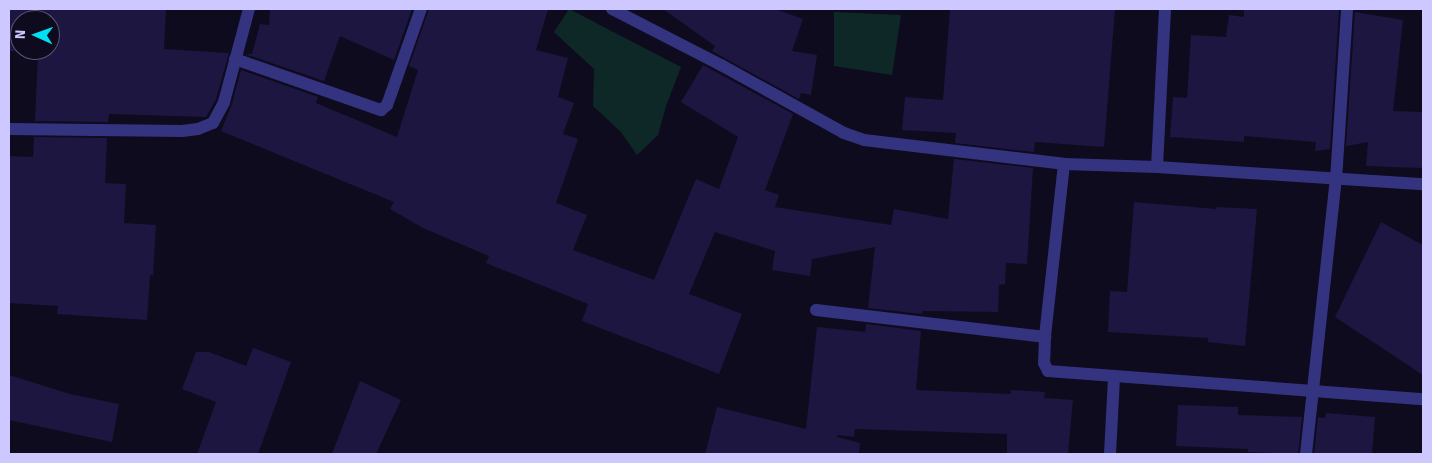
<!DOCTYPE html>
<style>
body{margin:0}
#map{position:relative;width:1432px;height:463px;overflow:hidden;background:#0e0b1e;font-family:"Fira Sans",sans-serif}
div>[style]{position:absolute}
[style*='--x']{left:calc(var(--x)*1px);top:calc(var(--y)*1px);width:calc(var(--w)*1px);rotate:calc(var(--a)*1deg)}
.green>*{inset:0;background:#0e2827}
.building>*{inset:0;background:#1d1640}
.minor>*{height:12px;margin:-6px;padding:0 6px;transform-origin:6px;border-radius:6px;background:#343380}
span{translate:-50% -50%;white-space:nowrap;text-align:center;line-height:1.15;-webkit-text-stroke:4px #0e0b1e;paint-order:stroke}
.frame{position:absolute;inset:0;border:10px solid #cdc8ff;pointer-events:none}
.north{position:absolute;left:10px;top:10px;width:50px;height:50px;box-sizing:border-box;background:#0e0b1e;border:1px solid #5a5778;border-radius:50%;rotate:272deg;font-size:14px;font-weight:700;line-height:20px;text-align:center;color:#cdc8ff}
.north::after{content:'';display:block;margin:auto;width:18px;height:22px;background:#00e1f3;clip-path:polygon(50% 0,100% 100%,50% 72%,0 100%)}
</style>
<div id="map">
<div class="green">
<div style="clip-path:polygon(569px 9px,681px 67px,666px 106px,658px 135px,637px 155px,621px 132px,593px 106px,594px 69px,554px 32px)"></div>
<div style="clip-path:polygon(834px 12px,901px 15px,892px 75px,834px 66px)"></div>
</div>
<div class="building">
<div style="clip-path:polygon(evenodd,9px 9px,166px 9px,164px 49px,229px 53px,216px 99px,206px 117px,109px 114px,108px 122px,35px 121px,38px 52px,9px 51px,9px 9px,20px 20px,50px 20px,50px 50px,20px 50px,20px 20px)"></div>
<div style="clip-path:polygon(270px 9px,412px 9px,394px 60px,340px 36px,324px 81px,245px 54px,252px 54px,260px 24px,269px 25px)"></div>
<div style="clip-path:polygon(429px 9px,548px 9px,536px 50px,568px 58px,558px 97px,574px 103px,563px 134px,578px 139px,556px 203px,587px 215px,573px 250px,654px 280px,696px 179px,719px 189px,738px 137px,681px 102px,703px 65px,793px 114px,765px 190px,779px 195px,775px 207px,891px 225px,894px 209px,948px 219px,954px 159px,1033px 168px,1027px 264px,1006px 263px,1005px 284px,999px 285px,998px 312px,923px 311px,922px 314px,868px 308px,875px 247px,812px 259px,810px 276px,772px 270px,775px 251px,715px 232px,689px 294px,742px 314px,719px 374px,582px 321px,588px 304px,486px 263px,489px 256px,423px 228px,390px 209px,394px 202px,221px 131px,232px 104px,241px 70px,318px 97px,316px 103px,397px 137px,418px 70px,409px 66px)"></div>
<div style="clip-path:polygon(663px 9px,775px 9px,803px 19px,792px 51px,817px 55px,811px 95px,801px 93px,799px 99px,712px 51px,715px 46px)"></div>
<div style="clip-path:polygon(950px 9px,1115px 9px,1104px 147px,1035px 142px,1034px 152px,955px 143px,956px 133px,902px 130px,905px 97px,943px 100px)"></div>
<div style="clip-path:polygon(1244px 9px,1339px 9px,1330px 149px,1315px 151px,1316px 142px,1244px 136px,1244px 142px,1170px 137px,1173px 97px,1187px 98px,1191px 35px,1226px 37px,1229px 15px,1244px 17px)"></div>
<div style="clip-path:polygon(1355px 12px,1403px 20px,1393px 111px,1423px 112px,1423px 168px,1366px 166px,1368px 142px,1346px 146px)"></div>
<div style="clip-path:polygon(34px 137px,107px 138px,105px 183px,126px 184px,124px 223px,156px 225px,153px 275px,150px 275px,147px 320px,57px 314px,58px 306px,9px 303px,9px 156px,33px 157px)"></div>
<div style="clip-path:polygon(1134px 202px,1216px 209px,1216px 207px,1257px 209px,1245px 346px,1208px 342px,1208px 338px,1108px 332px,1110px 291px,1127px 292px)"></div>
<div style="clip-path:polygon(1381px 222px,1423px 245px,1423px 375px,1335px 317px)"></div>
<div style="clip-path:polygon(866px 324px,921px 331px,916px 390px,1011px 394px,1011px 390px,1045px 392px,1044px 398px,1073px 400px,1068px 454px,1007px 454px,1007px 434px,855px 429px,854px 437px,838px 435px,837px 437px,860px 443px,859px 454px,705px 454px,717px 407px,806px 429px,817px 327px,865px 332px)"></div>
<div style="clip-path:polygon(253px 348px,291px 362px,258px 454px,197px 454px,216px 402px,182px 389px,196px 352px,209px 352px,246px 366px)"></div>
<div style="clip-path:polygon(9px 375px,70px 394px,119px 404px,112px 442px,9px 420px)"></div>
<div style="clip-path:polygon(360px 381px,401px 400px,376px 454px,332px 454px)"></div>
<div style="clip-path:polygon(1178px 405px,1238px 407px,1238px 415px,1302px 417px,1298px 454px,1248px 452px,1248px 449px,1176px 446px)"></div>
<div style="clip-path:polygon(1326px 413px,1375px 417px,1372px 454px,1314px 454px,1318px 417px,1325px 418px)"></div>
</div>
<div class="minor">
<div style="--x:612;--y:9;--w:123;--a:27.2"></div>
<div style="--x:721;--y:65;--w:141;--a:28.9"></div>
<div style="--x:844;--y:133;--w:21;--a:19"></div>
<div style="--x:864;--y:140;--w:201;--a:6.8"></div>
<div style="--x:1064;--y:164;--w:93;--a:1.8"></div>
<div style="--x:1157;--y:167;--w:267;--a:3.7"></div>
<div style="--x:235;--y:59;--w:155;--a:19.3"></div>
<div style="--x:381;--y:110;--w:8;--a:-40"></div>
<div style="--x:387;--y:105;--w:12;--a:-70"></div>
<div style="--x:391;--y:94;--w:90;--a:-70.6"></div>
<div style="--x:9;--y:129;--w:173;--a:0.7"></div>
<div style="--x:182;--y:131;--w:16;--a:-7"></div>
<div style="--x:198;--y:129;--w:16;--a:-22"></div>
<div style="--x:213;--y:123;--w:24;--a:-62"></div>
<div style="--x:224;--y:102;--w:96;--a:-75"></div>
<div style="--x:1064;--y:164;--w:174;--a:96.3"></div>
<div style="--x:1045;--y:337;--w:26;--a:92"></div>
<div style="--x:1044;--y:363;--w:9;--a:63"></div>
<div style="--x:1048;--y:371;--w:376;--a:4.3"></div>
<div style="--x:1157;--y:167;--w:158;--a:-87.1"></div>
<div style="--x:816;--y:310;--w:231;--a:6.7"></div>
<div style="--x:1110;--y:454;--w:76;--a:-87"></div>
<div style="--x:1306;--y:454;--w:276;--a:-83.8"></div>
<div style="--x:1336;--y:180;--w:171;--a:-86.3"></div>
</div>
<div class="frame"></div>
<div class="north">N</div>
</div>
